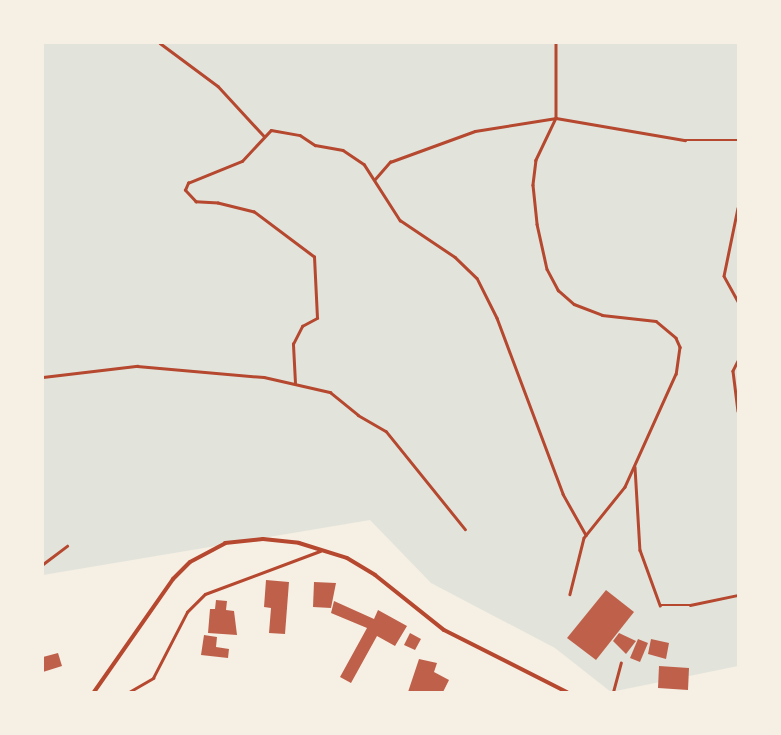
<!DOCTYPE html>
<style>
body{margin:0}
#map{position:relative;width:781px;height:735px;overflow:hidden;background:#f6efe4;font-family:"Roboto Serif",serif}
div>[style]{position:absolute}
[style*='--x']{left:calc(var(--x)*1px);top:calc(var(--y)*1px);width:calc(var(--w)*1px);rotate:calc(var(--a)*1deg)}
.green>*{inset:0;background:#e2e4dc}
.building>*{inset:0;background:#bf614a}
.service>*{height:2.5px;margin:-1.25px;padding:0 1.25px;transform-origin:1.25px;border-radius:1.25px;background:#b5482f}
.minor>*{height:4px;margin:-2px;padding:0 2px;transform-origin:2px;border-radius:2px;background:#b5482f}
span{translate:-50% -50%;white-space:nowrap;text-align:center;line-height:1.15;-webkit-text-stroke:3px #f6efe4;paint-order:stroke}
.frame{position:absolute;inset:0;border:44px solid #f6efe4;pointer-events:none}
</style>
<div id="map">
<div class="green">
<div style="clip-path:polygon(43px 43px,738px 43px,738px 666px,611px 692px,555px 648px,431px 583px,370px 520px,43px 575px)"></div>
</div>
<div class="building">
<div style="clip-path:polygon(266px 580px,289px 582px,285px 634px,269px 633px,271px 608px,264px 607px)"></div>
<div style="clip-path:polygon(314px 582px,336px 583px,331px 608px,313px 607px)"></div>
<div style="clip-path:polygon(606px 590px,634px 612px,596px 660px,567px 638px)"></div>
<div style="clip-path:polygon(216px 600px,227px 601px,226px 610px,234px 611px,237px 635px,208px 633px,210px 609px,215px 609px)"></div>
<div style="clip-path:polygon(334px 601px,374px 619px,378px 610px,407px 626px,395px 646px,377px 636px,351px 683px,340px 677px,367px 628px,331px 613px)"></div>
<div style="clip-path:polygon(410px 633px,421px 639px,415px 650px,404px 645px)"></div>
<div style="clip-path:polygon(619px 633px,636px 641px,626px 654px,613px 641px)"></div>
<div style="clip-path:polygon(204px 635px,217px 637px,216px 647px,229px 649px,228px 658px,201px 655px)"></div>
<div style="clip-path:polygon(638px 639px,648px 643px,640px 662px,630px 658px)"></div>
<div style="clip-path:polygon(651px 639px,669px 643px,666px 659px,648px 654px)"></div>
<div style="clip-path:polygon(58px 653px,62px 666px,43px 672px,43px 657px)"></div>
<div style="clip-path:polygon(419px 659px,437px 663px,434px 672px,449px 680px,443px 692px,408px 692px)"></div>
<div style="clip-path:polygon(659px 666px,689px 668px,688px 690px,658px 688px)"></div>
</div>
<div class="service">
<div style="--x:160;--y:43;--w:72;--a:36.6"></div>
<div style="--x:218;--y:86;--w:67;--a:47.4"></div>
<div style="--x:556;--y:43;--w:75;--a:90"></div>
<div style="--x:556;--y:118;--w:47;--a:115.5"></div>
<div style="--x:536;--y:160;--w:25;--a:97"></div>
<div style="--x:533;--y:185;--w:39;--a:84"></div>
<div style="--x:537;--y:224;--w:46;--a:77.5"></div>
<div style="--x:547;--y:269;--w:24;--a:62"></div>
<div style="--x:558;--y:290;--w:21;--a:41"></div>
<div style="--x:574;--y:304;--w:30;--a:21"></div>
<div style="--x:602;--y:315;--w:54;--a:6.3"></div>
<div style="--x:656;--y:321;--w:26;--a:40"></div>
<div style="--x:676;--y:338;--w:10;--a:66"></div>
<div style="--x:680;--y:347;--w:27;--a:98"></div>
<div style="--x:676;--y:374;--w:124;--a:114.3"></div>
<div style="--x:625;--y:487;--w:65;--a:128.8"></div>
<div style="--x:584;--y:538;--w:58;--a:104"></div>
<div style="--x:375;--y:179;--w:23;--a:-49"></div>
<div style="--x:390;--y:162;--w:90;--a:-20"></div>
<div style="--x:475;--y:131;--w:82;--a:-9.1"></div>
<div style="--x:556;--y:118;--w:131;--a:9.7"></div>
<div style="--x:685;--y:140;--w:53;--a:0"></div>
<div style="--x:738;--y:208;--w:69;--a:101.6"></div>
<div style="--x:724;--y:276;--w:29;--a:61"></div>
<div style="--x:738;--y:361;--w:11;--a:117"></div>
<div style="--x:733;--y:371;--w:40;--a:82.9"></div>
<div style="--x:43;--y:377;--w:95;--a:-6.7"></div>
<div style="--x:137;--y:366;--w:127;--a:5"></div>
<div style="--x:264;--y:377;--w:68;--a:12.8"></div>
<div style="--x:330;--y:392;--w:36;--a:39"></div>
<div style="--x:358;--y:415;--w:32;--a:30"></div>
<div style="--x:386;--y:431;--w:126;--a:51.1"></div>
<div style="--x:295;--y:383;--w:39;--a:-93"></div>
<div style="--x:293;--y:344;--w:20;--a:-63"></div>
<div style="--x:302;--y:326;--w:17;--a:-28"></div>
<div style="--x:317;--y:318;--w:61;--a:-92.8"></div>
<div style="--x:314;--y:257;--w:75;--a:-143.1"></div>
<div style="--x:254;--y:212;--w:37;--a:-166"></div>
<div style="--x:218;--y:203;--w:22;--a:-177"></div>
<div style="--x:196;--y:202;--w:16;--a:-133"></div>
<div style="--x:185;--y:190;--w:8;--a:-67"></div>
<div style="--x:188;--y:183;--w:58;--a:-22.2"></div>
<div style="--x:242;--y:161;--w:42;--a:-46.9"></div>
<div style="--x:271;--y:130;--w:29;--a:10"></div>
<div style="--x:300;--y:135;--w:18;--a:34"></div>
<div style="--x:315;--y:145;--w:28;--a:10"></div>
<div style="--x:343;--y:150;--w:25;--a:34"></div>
<div style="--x:364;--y:164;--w:67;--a:57.3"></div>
<div style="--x:400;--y:220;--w:66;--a:33.9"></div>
<div style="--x:455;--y:257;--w:30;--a:44"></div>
<div style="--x:477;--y:278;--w:45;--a:63.4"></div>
<div style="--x:497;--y:318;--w:188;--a:69.4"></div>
<div style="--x:563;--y:494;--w:47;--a:60.7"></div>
<div style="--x:635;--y:467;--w:83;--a:86.6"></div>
<div style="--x:640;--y:550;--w:59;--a:70"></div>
<div style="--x:660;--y:605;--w:30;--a:0"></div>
<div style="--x:690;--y:605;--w:49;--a:-11.8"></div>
<div style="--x:43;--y:564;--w:30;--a:-37"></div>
<div style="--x:129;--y:692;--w:28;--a:-30"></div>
<div style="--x:153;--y:678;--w:74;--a:-62.7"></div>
<div style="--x:187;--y:612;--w:25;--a:-45"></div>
<div style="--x:205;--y:594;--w:123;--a:-20.5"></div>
<div style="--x:613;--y:692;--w:30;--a:-75"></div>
</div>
<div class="minor">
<div style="--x:94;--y:692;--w:138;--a:-55"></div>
<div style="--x:173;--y:579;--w:24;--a:-45"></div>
<div style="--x:190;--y:562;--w:40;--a:-28"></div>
<div style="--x:225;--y:543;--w:38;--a:-6"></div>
<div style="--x:263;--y:539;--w:36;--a:6"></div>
<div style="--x:299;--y:543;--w:50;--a:17.4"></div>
<div style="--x:347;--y:558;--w:33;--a:31"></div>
<div style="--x:375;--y:575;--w:88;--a:38.6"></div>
<div style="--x:444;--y:630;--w:138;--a:26.8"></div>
</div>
<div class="frame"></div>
</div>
